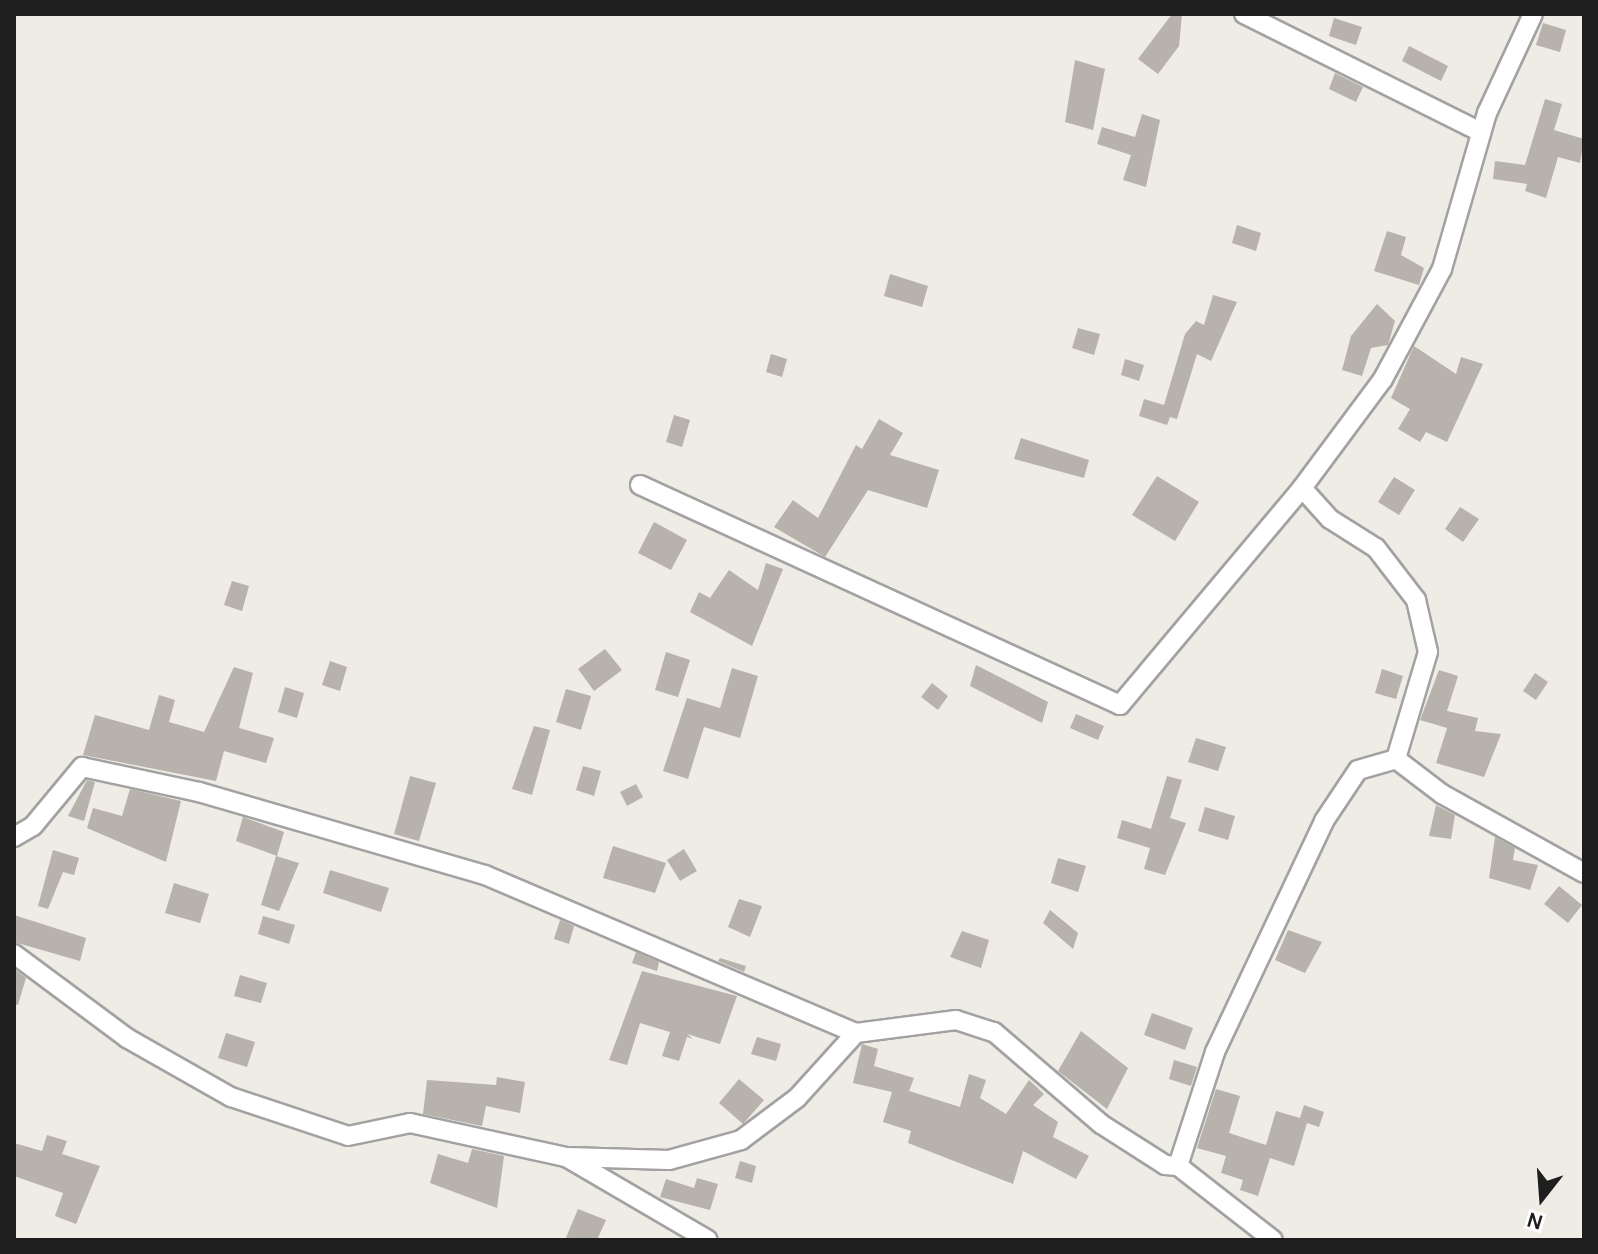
<!DOCTYPE html>
<style>
body{margin:0}
#map{position:relative;width:1598px;height:1254px;overflow:hidden;background:#eeece5;font-family:Karla,sans-serif}
div>[style]{position:absolute}
[style*='--x']{left:calc(var(--x)*1px);top:calc(var(--y)*1px);width:calc(var(--w)*1px);rotate:calc(var(--a)*1deg)}
.building>*{inset:0;background:#b7b2ab}
.roads{filter:drop-shadow(2px 0 #a2a2a2) drop-shadow(-2px 0 #a2a2a2) drop-shadow(0 2px #a2a2a2) drop-shadow(0 -2px #a2a2a2)}
.street>*{height:18px;margin:-9px;padding:0 9px;transform-origin:9px;border-radius:9px;background:#fff}
span{translate:-50% -50%;white-space:nowrap;text-align:center;line-height:1.15;-webkit-text-stroke:8px #fff;paint-order:stroke}
.frame{position:absolute;inset:0;border:16px solid #1e1e1e;pointer-events:none}
.north{position:absolute;left:1502px;top:1158px;width:80px;height:80px;-webkit-text-stroke:6px #fff;paint-order:stroke;rotate:197deg;font-size:22px;font-weight:700;line-height:32px;text-align:center;color:#1e1e1e}
.north::after{content:'';display:block;margin:auto;width:28px;height:36px;background:#1e1e1e;clip-path:polygon(50% 0,100% 100%,50% 72%,0 100%)}
</style>
<div id="map">
<div class="building">
<div style="clip-path:polygon(1172px 14px,1182px 14px,1179px 46px,1158px 74px,1138px 59px)"></div>
<div style="clip-path:polygon(1334px 18px,1362px 27px,1356px 45px,1329px 36px)"></div>
<div style="clip-path:polygon(1543px 23px,1566px 30px,1560px 52px,1536px 45px)"></div>
<div style="clip-path:polygon(1409px 46px,1448px 66px,1441px 81px,1402px 61px)"></div>
<div style="clip-path:polygon(1075px 60px,1105px 69px,1093px 130px,1065px 122px)"></div>
<div style="clip-path:polygon(1335px 73px,1363px 87px,1356px 102px,1329px 89px)"></div>
<div style="clip-path:polygon(1545px 99px,1562px 104px,1554px 130px,1584px 139px,1580px 163px,1558px 157px,1546px 198px,1525px 191px,1527px 184px,1493px 179px,1495px 161px,1525px 165px)"></div>
<div style="clip-path:polygon(1142px 114px,1160px 120px,1146px 187px,1123px 180px,1131px 155px,1097px 144px,1102px 127px,1135px 137px)"></div>
<div style="clip-path:polygon(1237px 225px,1261px 233px,1256px 251px,1232px 243px)"></div>
<div style="clip-path:polygon(1387px 231px,1406px 237px,1401px 255px,1424px 268px,1419px 285px,1374px 271px)"></div>
<div style="clip-path:polygon(890px 274px,928px 286px,922px 307px,884px 296px)"></div>
<div style="clip-path:polygon(1213px 295px,1237px 302px,1211px 361px,1197px 354px,1177px 419px,1170px 417px,1167px 425px,1139px 416px,1144px 399px,1164px 405px,1185px 334px,1196px 321px,1204px 325px)"></div>
<div style="clip-path:polygon(1377px 304px,1395px 321px,1388px 345px,1371px 348px,1362px 376px,1342px 370px,1351px 336px)"></div>
<div style="clip-path:polygon(1078px 328px,1100px 334px,1094px 355px,1072px 348px)"></div>
<div style="clip-path:polygon(1414px 346px,1456px 374px,1461px 357px,1483px 364px,1447px 442px,1426px 432px,1420px 442px,1398px 429px,1410px 409px,1391px 398px)"></div>
<div style="clip-path:polygon(771px 354px,787px 359px,782px 377px,766px 372px)"></div>
<div style="clip-path:polygon(1125px 359px,1144px 365px,1139px 381px,1121px 375px)"></div>
<div style="clip-path:polygon(674px 415px,690px 420px,682px 447px,666px 442px)"></div>
<div style="clip-path:polygon(879px 419px,903px 433px,890px 455px,939px 470px,927px 508px,868px 490px,825px 557px,774px 527px,793px 500px,818px 518px,856px 445px,862px 449px)"></div>
<div style="clip-path:polygon(1021px 438px,1089px 460px,1084px 478px,1014px 459px)"></div>
<div style="clip-path:polygon(1157px 476px,1199px 502px,1175px 541px,1132px 515px)"></div>
<div style="clip-path:polygon(1394px 477px,1415px 490px,1399px 515px,1378px 502px)"></div>
<div style="clip-path:polygon(1460px 507px,1479px 519px,1463px 542px,1445px 529px)"></div>
<div style="clip-path:polygon(654px 522px,687px 540px,671px 570px,638px 553px)"></div>
<div style="clip-path:polygon(766px 563px,783px 569px,752px 646px,690px 612px,699px 592px,710px 598px,729px 570px,758px 590px)"></div>
<div style="clip-path:polygon(232px 581px,249px 586px,242px 611px,224px 605px)"></div>
<div style="clip-path:polygon(605px 649px,622px 670px,594px 691px,578px 669px)"></div>
<div style="clip-path:polygon(666px 652px,690px 660px,678px 697px,655px 690px)"></div>
<div style="clip-path:polygon(330px 661px,347px 667px,340px 691px,322px 685px)"></div>
<div style="clip-path:polygon(976px 665px,1048px 702px,1042px 723px,970px 686px)"></div>
<div style="clip-path:polygon(234px 667px,253px 673px,239px 728px,274px 738px,266px 763px,224px 751px,216px 781px,83px 755px,95px 715px,149px 730px,159px 695px,175px 700px,169px 722px,204px 732px)"></div>
<div style="clip-path:polygon(732px 668px,758px 676px,740px 738px,704px 727px,688px 779px,663px 771px,687px 698px,720px 708px)"></div>
<div style="clip-path:polygon(1382px 669px,1403px 676px,1396px 699px,1375px 693px)"></div>
<div style="clip-path:polygon(1439px 670px,1458px 676px,1447px 711px,1478px 718px,1475px 731px,1501px 734px,1484px 777px,1436px 763px,1447px 728px,1420px 720px)"></div>
<div style="clip-path:polygon(1535px 673px,1548px 682px,1536px 700px,1523px 691px)"></div>
<div style="clip-path:polygon(932px 683px,948px 696px,938px 710px,921px 697px)"></div>
<div style="clip-path:polygon(285px 687px,304px 693px,297px 718px,278px 712px)"></div>
<div style="clip-path:polygon(566px 689px,591px 696px,581px 730px,556px 722px)"></div>
<div style="clip-path:polygon(1076px 714px,1104px 726px,1098px 740px,1070px 728px)"></div>
<div style="clip-path:polygon(534px 726px,550px 730px,532px 795px,512px 789px)"></div>
<div style="clip-path:polygon(1196px 738px,1226px 747px,1218px 771px,1188px 762px)"></div>
<div style="clip-path:polygon(583px 766px,601px 771px,594px 796px,576px 790px)"></div>
<div style="clip-path:polygon(410px 776px,436px 783px,419px 841px,394px 834px)"></div>
<div style="clip-path:polygon(1167px 776px,1182px 780px,1170px 818px,1186px 823px,1165px 875px,1144px 869px,1150px 848px,1117px 838px,1122px 820px,1151px 829px)"></div>
<div style="clip-path:polygon(87px 780px,95px 782px,84px 821px,68px 816px)"></div>
<div style="clip-path:polygon(636px 784px,643px 797px,627px 806px,620px 792px)"></div>
<div style="clip-path:polygon(130px 789px,181px 801px,166px 862px,87px 828px,93px 808px,122px 816px)"></div>
<div style="clip-path:polygon(1436px 805px,1455px 815px,1451px 839px,1429px 836px)"></div>
<div style="clip-path:polygon(1205px 807px,1235px 816px,1228px 840px,1198px 831px)"></div>
<div style="clip-path:polygon(243px 817px,284px 832px,277px 856px,236px 841px)"></div>
<div style="clip-path:polygon(1495px 837px,1515px 848px,1513px 860px,1538px 865px,1530px 890px,1489px 878px)"></div>
<div style="clip-path:polygon(613px 846px,666px 863px,655px 893px,603px 878px)"></div>
<div style="clip-path:polygon(684px 849px,697px 871px,680px 881px,667px 860px)"></div>
<div style="clip-path:polygon(53px 850px,79px 858px,74px 875px,63px 872px,48px 909px,38px 906px)"></div>
<div style="clip-path:polygon(276px 856px,299px 863px,279px 911px,261px 905px)"></div>
<div style="clip-path:polygon(1058px 858px,1086px 866px,1078px 892px,1051px 883px)"></div>
<div style="clip-path:polygon(330px 870px,389px 888px,381px 912px,323px 893px)"></div>
<div style="clip-path:polygon(174px 883px,209px 894px,200px 923px,165px 913px)"></div>
<div style="clip-path:polygon(1559px 886px,1582px 905px,1568px 923px,1544px 904px)"></div>
<div style="clip-path:polygon(739px 899px,762px 906px,750px 937px,728px 927px)"></div>
<div style="clip-path:polygon(1050px 910px,1078px 933px,1073px 949px,1043px 923px)"></div>
<div style="clip-path:polygon(14px 915px,86px 938px,80px 961px,14px 942px)"></div>
<div style="clip-path:polygon(263px 916px,295px 925px,289px 944px,258px 934px)"></div>
<div style="clip-path:polygon(560px 920px,574px 926px,569px 944px,554px 939px)"></div>
<div style="clip-path:polygon(1288px 930px,1322px 942px,1305px 973px,1275px 960px)"></div>
<div style="clip-path:polygon(962px 931px,989px 940px,981px 968px,950px 957px)"></div>
<div style="clip-path:polygon(636px 952px,659px 962px,657px 971px,632px 963px)"></div>
<div style="clip-path:polygon(720px 958px,746px 966px,744px 972px,718px 961px)"></div>
<div style="clip-path:polygon(14px 969px,26px 978px,18px 1005px,14px 1004px)"></div>
<div style="clip-path:polygon(642px 971px,737px 996px,720px 1044px,687px 1034px,693px 1039px,687px 1037px,679px 1061px,662px 1056px,670px 1032px,640px 1023px,627px 1065px,609px 1060px)"></div>
<div style="clip-path:polygon(240px 975px,267px 983px,261px 1003px,234px 996px)"></div>
<div style="clip-path:polygon(1152px 1013px,1193px 1028px,1185px 1050px,1144px 1035px)"></div>
<div style="clip-path:polygon(1081px 1031px,1128px 1068px,1107px 1109px,1058px 1071px)"></div>
<div style="clip-path:polygon(226px 1033px,255px 1042px,247px 1067px,218px 1058px)"></div>
<div style="clip-path:polygon(757px 1037px,781px 1044px,776px 1061px,751px 1054px)"></div>
<div style="clip-path:polygon(862px 1044px,878px 1049px,874px 1066px,914px 1078px,909px 1091px,960px 1107px,969px 1074px,986px 1080px,980px 1098px,1006px 1114px,1029px 1080px,1044px 1094px,1033px 1105px,1058px 1122px,1053px 1137px,1089px 1156px,1076px 1179px,1023px 1151px,1013px 1184px,908px 1143px,911px 1131px,883px 1122px,892px 1092px,853px 1083px)"></div>
<div style="clip-path:polygon(1174px 1060px,1197px 1067px,1191px 1086px,1169px 1079px)"></div>
<div style="clip-path:polygon(497px 1077px,525px 1082px,520px 1113px,486px 1106px,482px 1126px,423px 1114px,427px 1080px,496px 1085px)"></div>
<div style="clip-path:polygon(739px 1079px,764px 1100px,743px 1124px,719px 1103px)"></div>
<div style="clip-path:polygon(1216px 1089px,1240px 1096px,1229px 1133px,1266px 1145px,1276px 1111px,1300px 1118px,1304px 1105px,1324px 1112px,1319px 1127px,1307px 1123px,1294px 1166px,1270px 1158px,1258px 1196px,1240px 1190px,1243px 1180px,1221px 1173px,1226px 1156px,1197px 1148px)"></div>
<div style="clip-path:polygon(47px 1135px,67px 1141px,62px 1154px,100px 1166px,76px 1224px,55px 1216px,63px 1193px,14px 1176px,14px 1143px,42px 1151px)"></div>
<div style="clip-path:polygon(472px 1149px,504px 1156px,497px 1208px,430px 1183px,438px 1154px,468px 1163px)"></div>
<div style="clip-path:polygon(740px 1161px,756px 1166px,752px 1183px,735px 1178px)"></div>
<div style="clip-path:polygon(697px 1178px,718px 1184px,710px 1210px,660px 1197px,666px 1179px,694px 1188px)"></div>
<div style="clip-path:polygon(578px 1209px,606px 1220px,597px 1240px,565px 1240px)"></div>
</div>
<div class="roads">
<div class="street">
<div style="--x:1244;--y:14;--w:265;--a:26.5"></div>
<div style="--x:1533;--y:14;--w:109;--a:114.9"></div>
<div style="--x:1487;--y:113;--w:162;--a:106.1"></div>
<div style="--x:1442;--y:269;--w:125;--a:118.2"></div>
<div style="--x:1383;--y:379;--w:136;--a:126.6"></div>
<div style="--x:1302;--y:488;--w:42;--a:47.9"></div>
<div style="--x:1330;--y:519;--w:54;--a:32.2"></div>
<div style="--x:1376;--y:548;--w:66;--a:52.4"></div>
<div style="--x:1416;--y:600;--w:53;--a:77"></div>
<div style="--x:1428;--y:652;--w:112;--a:106.7"></div>
<div style="--x:1396;--y:759;--w:58;--a:37.3"></div>
<div style="--x:1442;--y:794;--w:162;--a:29.1"></div>
<div style="--x:640;--y:485;--w:528;--a:24.62"></div>
<div style="--x:1120;--y:705;--w:283;--a:-50"></div>
<div style="--x:14;--y:837;--w:22;--a:-30"></div>
<div style="--x:33;--y:826;--w:77;--a:-50.3"></div>
<div style="--x:82;--y:767;--w:120;--a:12.1"></div>
<div style="--x:199;--y:792;--w:298;--a:16.2"></div>
<div style="--x:485;--y:875;--w:403;--a:23.1"></div>
<div style="--x:856;--y:1033;--w:101;--a:-7.4"></div>
<div style="--x:956;--y:1020;--w:40;--a:18"></div>
<div style="--x:994;--y:1032;--w:141;--a:40.7"></div>
<div style="--x:1101;--y:1124;--w:76;--a:32.6"></div>
<div style="--x:1165;--y:1165;--w:13;--a:4"></div>
<div style="--x:1178;--y:1166;--w:120;--a:-72"></div>
<div style="--x:1215;--y:1052;--w:255;--a:-64.7"></div>
<div style="--x:1324;--y:821;--w:61;--a:-56.3"></div>
<div style="--x:1358;--y:770;--w:40;--a:-16"></div>
<div style="--x:14;--y:954;--w:141;--a:36.6"></div>
<div style="--x:127;--y:1038;--w:120;--a:29.6"></div>
<div style="--x:231;--y:1097;--w:123;--a:18.4"></div>
<div style="--x:348;--y:1136;--w:63;--a:-11.8"></div>
<div style="--x:410;--y:1123;--w:160;--a:12.3"></div>
<div style="--x:566;--y:1157;--w:164;--a:30.3"></div>
<div style="--x:568;--y:1157;--w:101;--a:1.7"></div>
<div style="--x:669;--y:1160;--w:75;--a:-15.5"></div>
<div style="--x:741;--y:1140;--w:70;--a:-36.9"></div>
<div style="--x:797;--y:1098;--w:88;--a:-47.8"></div>
<div style="--x:1178;--y:1166;--w:120;--a:37.9"></div>
</div>
</div>
<div class="frame"></div>
<div class="north">N</div>
</div>
